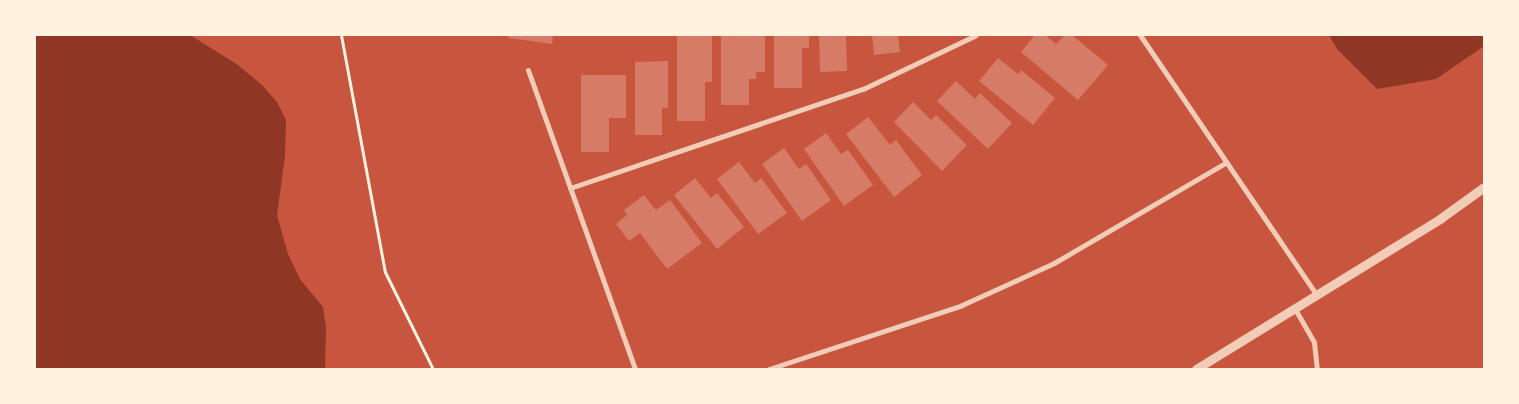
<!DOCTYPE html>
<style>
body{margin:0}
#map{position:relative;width:1519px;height:404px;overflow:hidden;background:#c8553d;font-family:Inter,sans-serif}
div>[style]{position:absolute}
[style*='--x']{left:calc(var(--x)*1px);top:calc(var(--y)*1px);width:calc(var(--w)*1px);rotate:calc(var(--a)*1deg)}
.water>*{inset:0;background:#8f3625}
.building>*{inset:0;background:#d67c66}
.path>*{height:3px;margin:-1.5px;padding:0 1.5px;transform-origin:1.5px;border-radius:1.5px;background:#fff3e0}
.minor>*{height:5px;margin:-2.5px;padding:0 2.5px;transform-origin:2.5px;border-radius:2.5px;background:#f1ccb7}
.tertiary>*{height:9px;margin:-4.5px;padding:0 4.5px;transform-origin:4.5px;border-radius:4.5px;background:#f1ccb7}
span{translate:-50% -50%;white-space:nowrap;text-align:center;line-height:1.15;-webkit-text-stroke:5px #fff3e0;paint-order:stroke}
.frame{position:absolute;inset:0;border:36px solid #fff3e0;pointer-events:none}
</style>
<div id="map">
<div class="water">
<div style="clip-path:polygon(35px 35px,190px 35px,238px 65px,262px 85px,277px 102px,286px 120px,285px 156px,277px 215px,288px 254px,300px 279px,323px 307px,326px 328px,325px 369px,35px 369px)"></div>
<div style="clip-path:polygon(1329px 35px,1484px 35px,1484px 46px,1436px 79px,1377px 89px,1337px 49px)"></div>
</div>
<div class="building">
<div style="clip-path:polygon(509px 35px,553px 35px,552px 44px,509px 38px)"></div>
<div style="clip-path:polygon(677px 35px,712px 35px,712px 82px,705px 82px,705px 121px,677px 121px)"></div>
<div style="clip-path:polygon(721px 35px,765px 35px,765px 72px,756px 72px,756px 79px,749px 79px,749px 105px,721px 105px)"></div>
<div style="clip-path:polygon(774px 35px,809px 35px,809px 48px,802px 48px,802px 88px,774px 88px)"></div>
<div style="clip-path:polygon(819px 35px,846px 35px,847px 71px,820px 72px)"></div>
<div style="clip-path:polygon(872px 35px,898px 35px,900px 52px,874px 55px)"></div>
<div style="clip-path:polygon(1035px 35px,1045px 35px,1056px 44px,1065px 35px,1072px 35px,1108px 65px,1078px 100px,1021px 52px)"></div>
<div style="clip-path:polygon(998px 58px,1018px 74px,1021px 70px,1055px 98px,1033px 125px,979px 81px)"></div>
<div style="clip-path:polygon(668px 61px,668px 108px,662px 108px,662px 135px,635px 135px,635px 62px)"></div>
<div style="clip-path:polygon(581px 75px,626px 75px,626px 118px,609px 118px,609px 152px,581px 152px)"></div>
<div style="clip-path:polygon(956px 81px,975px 99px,980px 93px,1012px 123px,988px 149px,937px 101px)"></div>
<div style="clip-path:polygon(913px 102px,931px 120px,936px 115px,967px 145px,942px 171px,894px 122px)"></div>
<div style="clip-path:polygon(868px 117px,890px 145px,896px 140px,922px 175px,894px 197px,846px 134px)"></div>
<div style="clip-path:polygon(826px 133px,841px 154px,848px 150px,873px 185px,844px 206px,804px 149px)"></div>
<div style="clip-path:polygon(784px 148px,799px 169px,806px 164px,831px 200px,802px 221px,762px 164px)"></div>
<div style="clip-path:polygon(739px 162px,755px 183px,761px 178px,787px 213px,758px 234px,717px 179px)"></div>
<div style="clip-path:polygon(695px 178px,711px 198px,717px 193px,744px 227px,717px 249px,674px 195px)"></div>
<div style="clip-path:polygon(644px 195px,656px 210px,670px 200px,702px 243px,667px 269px,640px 233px,629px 241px,616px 224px,627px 215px,624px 210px)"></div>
</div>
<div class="path">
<div style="--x:341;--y:35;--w:241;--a:79.5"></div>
<div style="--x:385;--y:272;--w:108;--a:63.7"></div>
</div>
<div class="minor">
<div style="--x:1140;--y:35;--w:313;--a:55.8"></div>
<div style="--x:528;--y:70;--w:318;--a:70.3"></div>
<div style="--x:570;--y:188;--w:309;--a:-18.7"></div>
<div style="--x:863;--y:89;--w:125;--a:-25.5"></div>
<div style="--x:1295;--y:309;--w:38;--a:60"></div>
<div style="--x:1314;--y:342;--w:27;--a:84"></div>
<div style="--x:769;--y:369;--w:203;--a:-18.3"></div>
<div style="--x:962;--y:305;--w:58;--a:-24.4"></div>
<div style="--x:1015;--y:281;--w:43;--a:-24.8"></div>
<div style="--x:1054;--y:263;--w:198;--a:-30.3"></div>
</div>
<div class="tertiary">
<div style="--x:1196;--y:369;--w:288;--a:-31.6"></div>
<div style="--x:1441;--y:218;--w:53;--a:-35.8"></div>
</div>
<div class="frame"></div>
</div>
